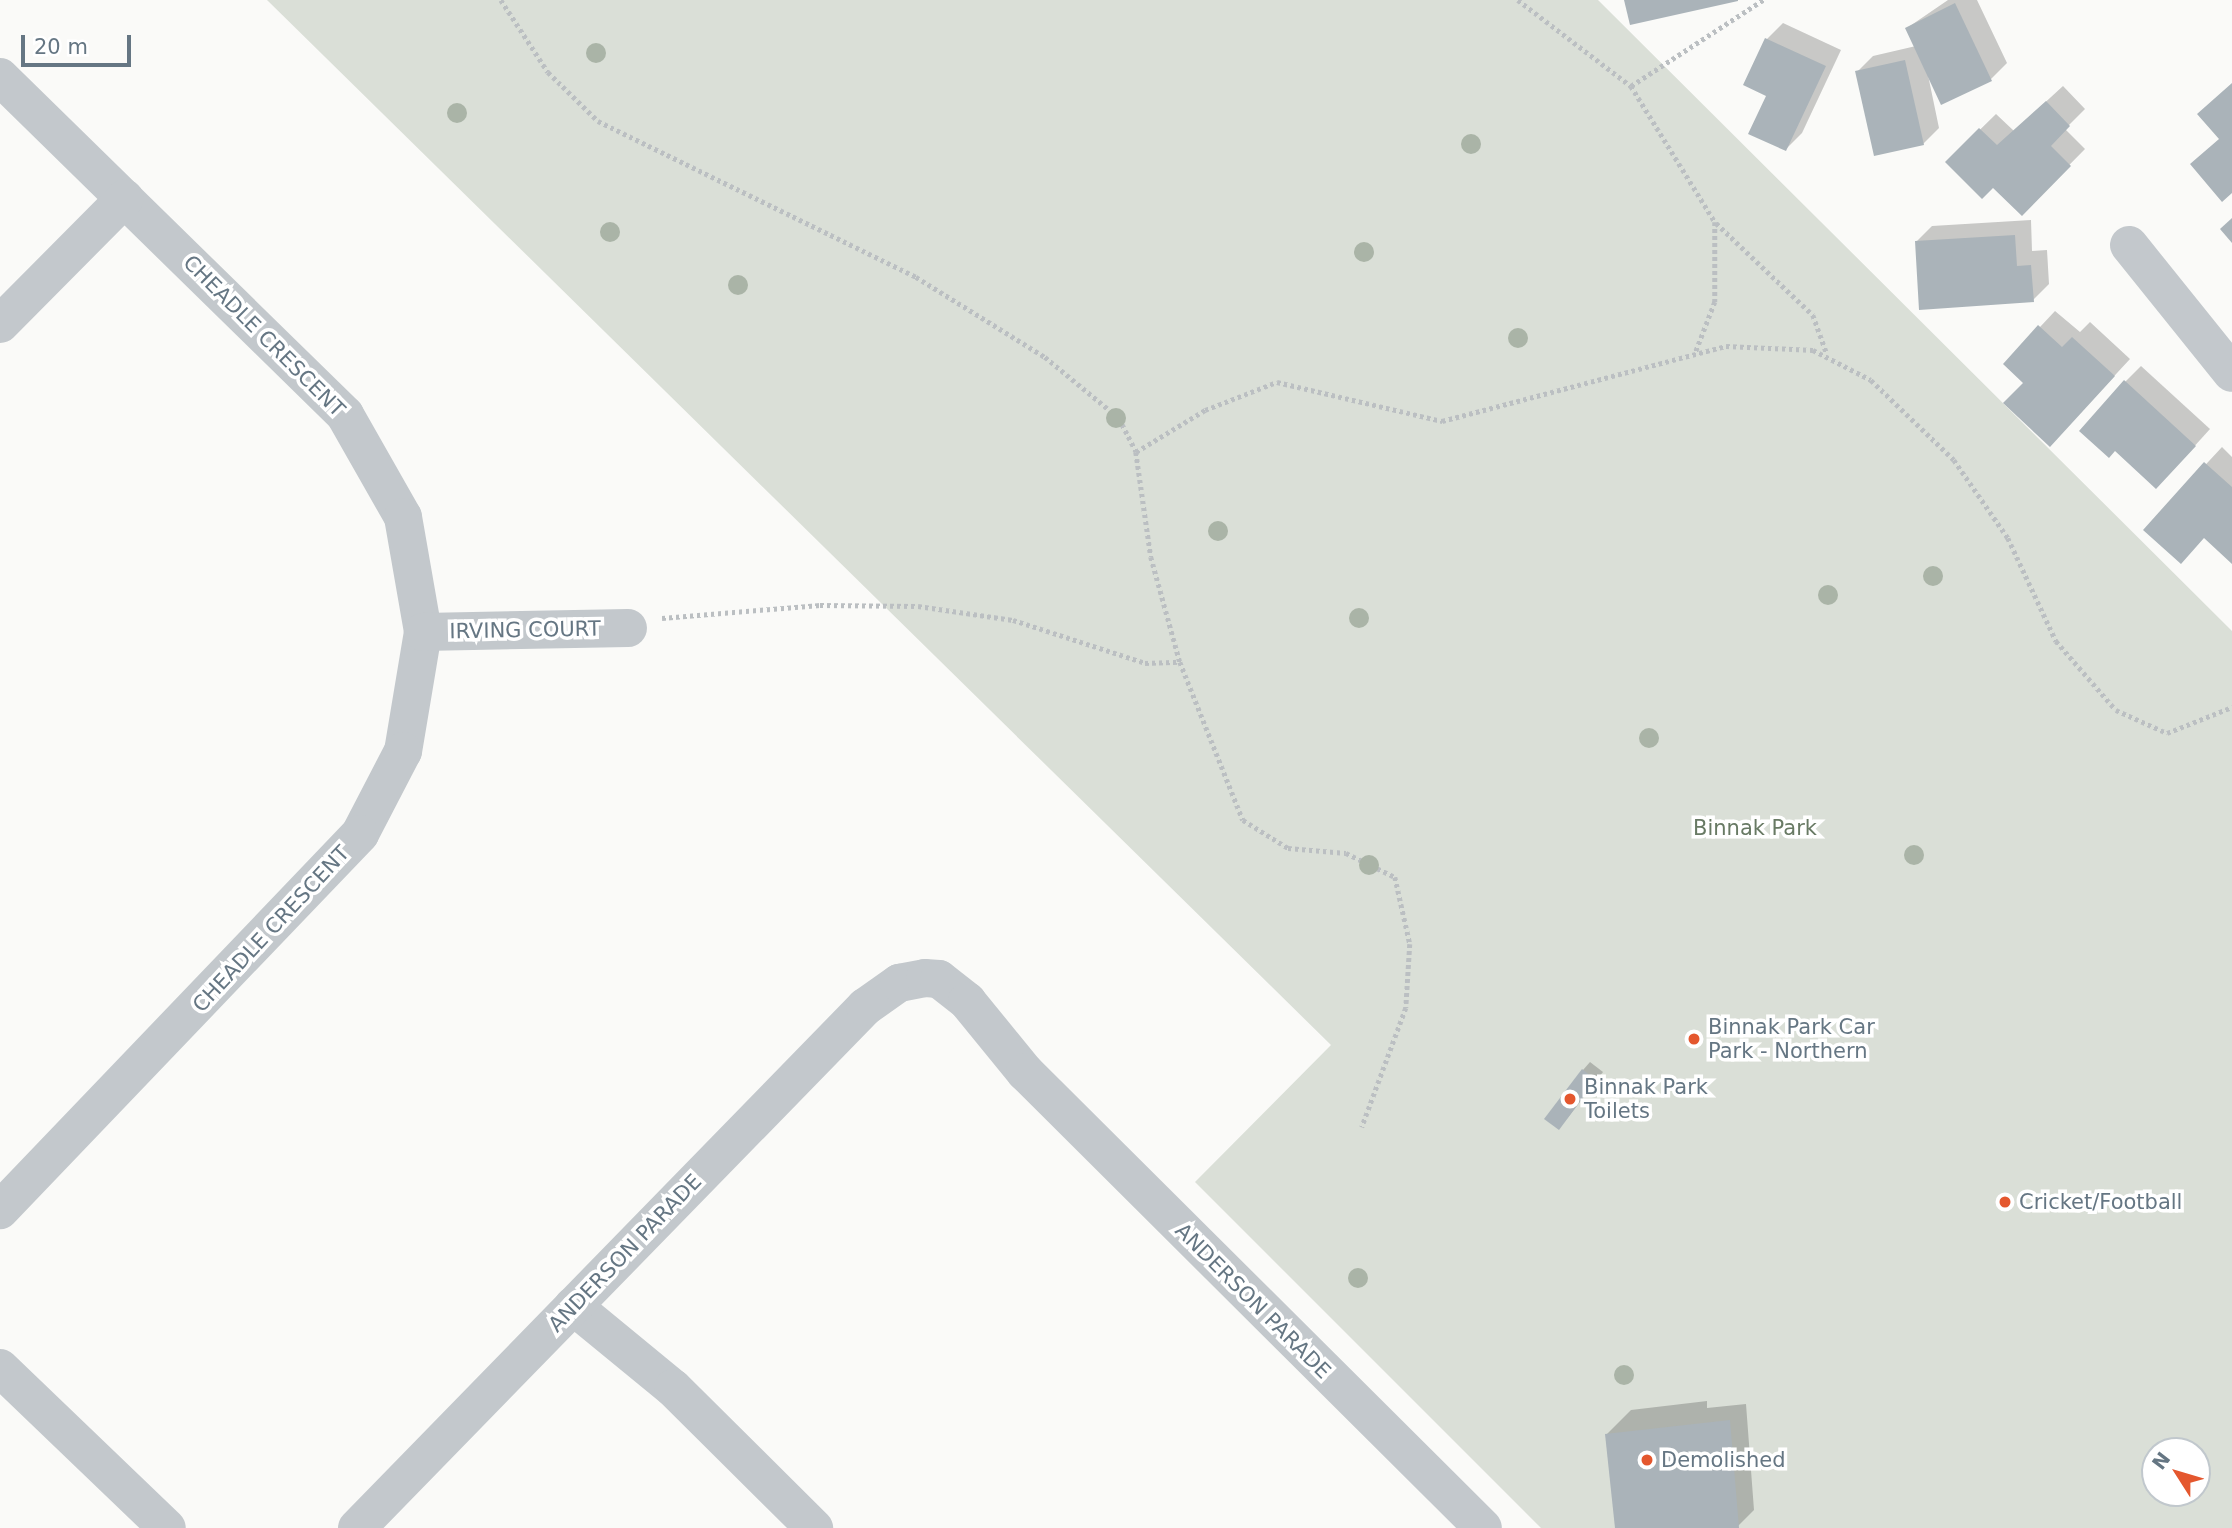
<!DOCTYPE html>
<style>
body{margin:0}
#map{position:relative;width:2232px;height:1528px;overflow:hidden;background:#fafaf8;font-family:"DejaVu Sans",sans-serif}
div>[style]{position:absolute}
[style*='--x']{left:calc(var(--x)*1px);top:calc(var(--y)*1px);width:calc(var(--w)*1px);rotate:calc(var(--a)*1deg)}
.green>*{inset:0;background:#dadfd7}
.shadow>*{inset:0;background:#0003}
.building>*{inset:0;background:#aab3b9}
.path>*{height:4.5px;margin-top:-2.25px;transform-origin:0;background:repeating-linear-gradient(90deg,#bbbfc2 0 3.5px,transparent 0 7px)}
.minor>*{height:38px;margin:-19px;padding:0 19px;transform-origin:19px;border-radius:19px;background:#c3c8cc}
.trees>*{width:20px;height:20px;margin:-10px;border-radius:50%;background:#aab4a7}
.dots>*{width:19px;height:19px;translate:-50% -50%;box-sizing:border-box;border:4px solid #fff;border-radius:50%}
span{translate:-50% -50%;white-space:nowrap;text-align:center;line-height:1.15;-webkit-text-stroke:7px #fff;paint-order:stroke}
.street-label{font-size:21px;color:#657683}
.park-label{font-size:21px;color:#687a64}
.poi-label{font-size:21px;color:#657683}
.left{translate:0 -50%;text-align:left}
.north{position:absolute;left:2141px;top:1437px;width:70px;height:70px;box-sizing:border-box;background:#fff;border:2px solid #c1c8cd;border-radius:50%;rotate:307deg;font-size:19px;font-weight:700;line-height:28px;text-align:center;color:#657683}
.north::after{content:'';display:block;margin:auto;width:24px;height:32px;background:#e4572e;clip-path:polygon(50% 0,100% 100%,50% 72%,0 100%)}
.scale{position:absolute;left:21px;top:35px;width:110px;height:32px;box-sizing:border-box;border:4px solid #657683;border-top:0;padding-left:9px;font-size:21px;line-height:24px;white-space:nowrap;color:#657683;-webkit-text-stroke:5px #fff;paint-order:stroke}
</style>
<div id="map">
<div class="green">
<div style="clip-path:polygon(evenodd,267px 0,1598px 0,2232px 631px,2232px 1528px,1541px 1528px,1195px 1182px,1331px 1045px,267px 0,2155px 1451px,2197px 1451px,2197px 1493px,2155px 1493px,2155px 1451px)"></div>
</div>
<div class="shadow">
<div style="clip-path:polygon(1948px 0,1977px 0,2007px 63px,1991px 79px,1928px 75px,1939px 128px,1923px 144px,1857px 72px,1873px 56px,1916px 46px,1907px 28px)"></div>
<div style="clip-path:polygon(1783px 23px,1841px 50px,1802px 133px,1786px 149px,1768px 95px,1767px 39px)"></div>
<div style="clip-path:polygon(2063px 86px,2085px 109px,2065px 129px,2085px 149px,2022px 213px,1993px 186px,1947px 162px,1996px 114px,2014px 131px)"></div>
<div style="clip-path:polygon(2031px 220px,2032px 251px,2047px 250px,2049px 284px,2033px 300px,1916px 242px,1932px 226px)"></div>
<div style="clip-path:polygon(2055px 311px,2080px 332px,2090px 322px,2130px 359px,2066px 428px,2025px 383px,2040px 327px)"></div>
<div style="clip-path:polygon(2141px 366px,2210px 429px,2172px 471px,2125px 382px)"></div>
<div style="clip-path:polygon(2222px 447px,2232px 457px,2232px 561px,2205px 536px,2145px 530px)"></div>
<div style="clip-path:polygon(1590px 1062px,1603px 1072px,1566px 1120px,1583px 1070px)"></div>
<div style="clip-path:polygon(1707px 1401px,1707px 1408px,1746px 1404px,1754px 1510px,1738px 1526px,1617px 1528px,1607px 1434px,1631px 1410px)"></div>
</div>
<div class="building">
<div style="clip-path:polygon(1624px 0,1738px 0,1738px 1px,1630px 25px)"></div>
<div style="clip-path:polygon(1955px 3px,1992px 81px,1941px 105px,1905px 28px)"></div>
<div style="clip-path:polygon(1765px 38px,1826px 66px,1786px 151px,1748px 134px,1766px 96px,1743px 85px)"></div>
<div style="clip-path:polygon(1905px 60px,1924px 145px,1874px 156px,1855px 71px)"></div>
<div style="clip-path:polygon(2232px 83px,2232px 193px,2222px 202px,2190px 164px,2219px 139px,2197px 114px)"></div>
<div style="clip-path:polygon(2046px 101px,2070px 126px,2051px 146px,2071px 166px,2022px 216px,1993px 188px,1982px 199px,1945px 162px,1979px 128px,1997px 145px)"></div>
<div style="clip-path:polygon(2232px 218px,2232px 243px,2220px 229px)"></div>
<div style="clip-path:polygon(2015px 235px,2017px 266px,2031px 265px,2034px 302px,1919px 310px,1915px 241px)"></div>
<div style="clip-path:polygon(2038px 325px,2062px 347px,2072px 337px,2115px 376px,2050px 447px,2003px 403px,2023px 383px,2003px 364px)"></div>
<div style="clip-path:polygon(2124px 380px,2196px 446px,2156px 489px,2115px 451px,2109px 458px,2079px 431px)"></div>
<div style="clip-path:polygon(2204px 462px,2232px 487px,2232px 564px,2204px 538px,2181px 564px,2143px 530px)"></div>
<div style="clip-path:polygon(1582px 1069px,1596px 1080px,1559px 1130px,1544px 1119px)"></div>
<div style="clip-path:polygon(1730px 1420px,1739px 1528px,1615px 1528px,1605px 1434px)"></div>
</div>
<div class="path">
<div style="--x:501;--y:0;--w:86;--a:56.9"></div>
<div style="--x:548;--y:72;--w:70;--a:44.4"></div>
<div style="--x:598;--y:121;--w:354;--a:26.1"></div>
<div style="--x:916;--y:277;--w:152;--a:31.8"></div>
<div style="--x:1045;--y:357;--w:96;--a:39.5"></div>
<div style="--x:1119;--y:418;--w:38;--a:63"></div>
<div style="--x:1136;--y:452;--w:106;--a:81.9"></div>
<div style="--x:1151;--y:557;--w:109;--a:74.6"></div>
<div style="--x:1180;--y:662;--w:170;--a:68.3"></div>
<div style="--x:1243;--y:820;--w:53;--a:31.9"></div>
<div style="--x:1288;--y:848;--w:58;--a:4.9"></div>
<div style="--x:1346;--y:853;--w:55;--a:26.1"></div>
<div style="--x:1395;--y:877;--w:69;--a:77.4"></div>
<div style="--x:1410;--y:944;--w:64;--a:93.6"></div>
<div style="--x:1406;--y:1008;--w:127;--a:110.3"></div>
<div style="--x:1518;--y:0;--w:142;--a:37.3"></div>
<div style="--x:1631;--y:86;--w:160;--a:58.3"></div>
<div style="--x:1715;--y:222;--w:80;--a:90"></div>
<div style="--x:1715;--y:302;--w:56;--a:111"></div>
<div style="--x:1631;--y:86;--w:158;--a:-33.1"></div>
<div style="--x:1716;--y:223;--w:134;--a:43.5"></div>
<div style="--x:1813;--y:315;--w:41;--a:70.3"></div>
<div style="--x:1136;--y:452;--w:81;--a:-31.3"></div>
<div style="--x:1205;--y:410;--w:77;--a:-21.3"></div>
<div style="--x:1277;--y:382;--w:170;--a:13.3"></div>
<div style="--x:1442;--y:421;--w:294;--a:-14.8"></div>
<div style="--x:1726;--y:346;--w:87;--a:2.6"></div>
<div style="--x:1813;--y:350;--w:65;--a:27.3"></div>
<div style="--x:1871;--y:380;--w:115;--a:43.9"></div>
<div style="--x:1954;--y:460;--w:95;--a:55.3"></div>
<div style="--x:2008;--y:538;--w:114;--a:65"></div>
<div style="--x:2056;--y:641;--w:91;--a:49"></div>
<div style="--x:2116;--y:710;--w:56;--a:24.3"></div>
<div style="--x:2167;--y:733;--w:70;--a:-21.8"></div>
<div style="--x:662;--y:618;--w:159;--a:-4.7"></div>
<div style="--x:820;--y:605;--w:98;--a:0.6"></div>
<div style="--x:918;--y:606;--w:96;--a:8.4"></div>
<div style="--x:1013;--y:620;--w:139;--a:18"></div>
<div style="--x:1145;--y:663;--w:35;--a:-2"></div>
</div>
<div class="minor">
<div style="--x:0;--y:77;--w:483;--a:44.4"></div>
<div style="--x:345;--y:415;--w:117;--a:60.4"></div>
<div style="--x:403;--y:517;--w:117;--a:80.1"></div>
<div style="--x:423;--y:632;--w:121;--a:99.5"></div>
<div style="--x:403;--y:751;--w:93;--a:117.4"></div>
<div style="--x:360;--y:834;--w:521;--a:133.75"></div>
<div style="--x:2129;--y:245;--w:164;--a:51.2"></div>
<div style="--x:0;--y:324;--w:177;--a:-45.2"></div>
<div style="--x:423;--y:632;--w:205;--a:-1.1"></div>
<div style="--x:573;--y:1306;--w:129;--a:39.4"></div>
<div style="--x:673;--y:1388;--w:199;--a:44.8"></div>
<div style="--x:0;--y:1368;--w:231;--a:43.8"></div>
<div style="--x:357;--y:1528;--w:728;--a:-45.72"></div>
<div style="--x:865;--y:1007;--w:42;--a:-35.2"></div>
<div style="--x:899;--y:983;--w:26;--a:-11"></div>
<div style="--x:925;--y:978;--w:14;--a:4"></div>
<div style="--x:939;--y:979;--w:36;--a:38"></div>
<div style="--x:967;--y:1001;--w:92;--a:50.8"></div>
<div style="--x:1025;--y:1072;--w:646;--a:44.87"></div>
</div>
<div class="trees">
<div style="left:596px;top:53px"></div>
<div style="left:457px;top:113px"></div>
<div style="left:1471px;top:144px"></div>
<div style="left:610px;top:232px"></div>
<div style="left:1364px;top:252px"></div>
<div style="left:738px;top:285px"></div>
<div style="left:1518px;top:338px"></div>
<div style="left:1116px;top:418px"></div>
<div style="left:1218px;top:531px"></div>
<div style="left:1933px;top:576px"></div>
<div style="left:1828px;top:595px"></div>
<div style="left:1359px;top:618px"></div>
<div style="left:1649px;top:738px"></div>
<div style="left:1914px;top:855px"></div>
<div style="left:1369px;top:865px"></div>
<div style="left:1358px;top:1278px"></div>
<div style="left:1624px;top:1375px"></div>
</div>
<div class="dots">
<div style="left:1694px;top:1039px;background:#e4572e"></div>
<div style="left:1570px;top:1099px;background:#e4572e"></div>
<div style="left:2005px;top:1202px;background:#e4572e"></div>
<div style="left:1647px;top:1460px;background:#e4572e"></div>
</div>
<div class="street-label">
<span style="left:264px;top:336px;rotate:45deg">CHEADLE CRESCENT</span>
<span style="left:525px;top:630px;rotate:-1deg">IRVING COURT</span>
<span style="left:271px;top:929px;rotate:-47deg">CHEADLE CRESCENT</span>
<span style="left:625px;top:1253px;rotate:-46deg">ANDERSON PARADE</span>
<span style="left:1253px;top:1301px;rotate:45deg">ANDERSON PARADE</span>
</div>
<div class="park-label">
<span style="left:1755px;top:828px">Binnak Park</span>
</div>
<div class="poi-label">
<span class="left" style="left:1708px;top:1039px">Binnak Park Car<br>Park - Northern</span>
<span class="left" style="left:1584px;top:1099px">Binnak Park<br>Toilets</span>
<span class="left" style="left:2019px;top:1202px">Cricket/Football</span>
<span class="left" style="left:1661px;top:1460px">Demolished</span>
</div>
<div class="north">N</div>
<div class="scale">20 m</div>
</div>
